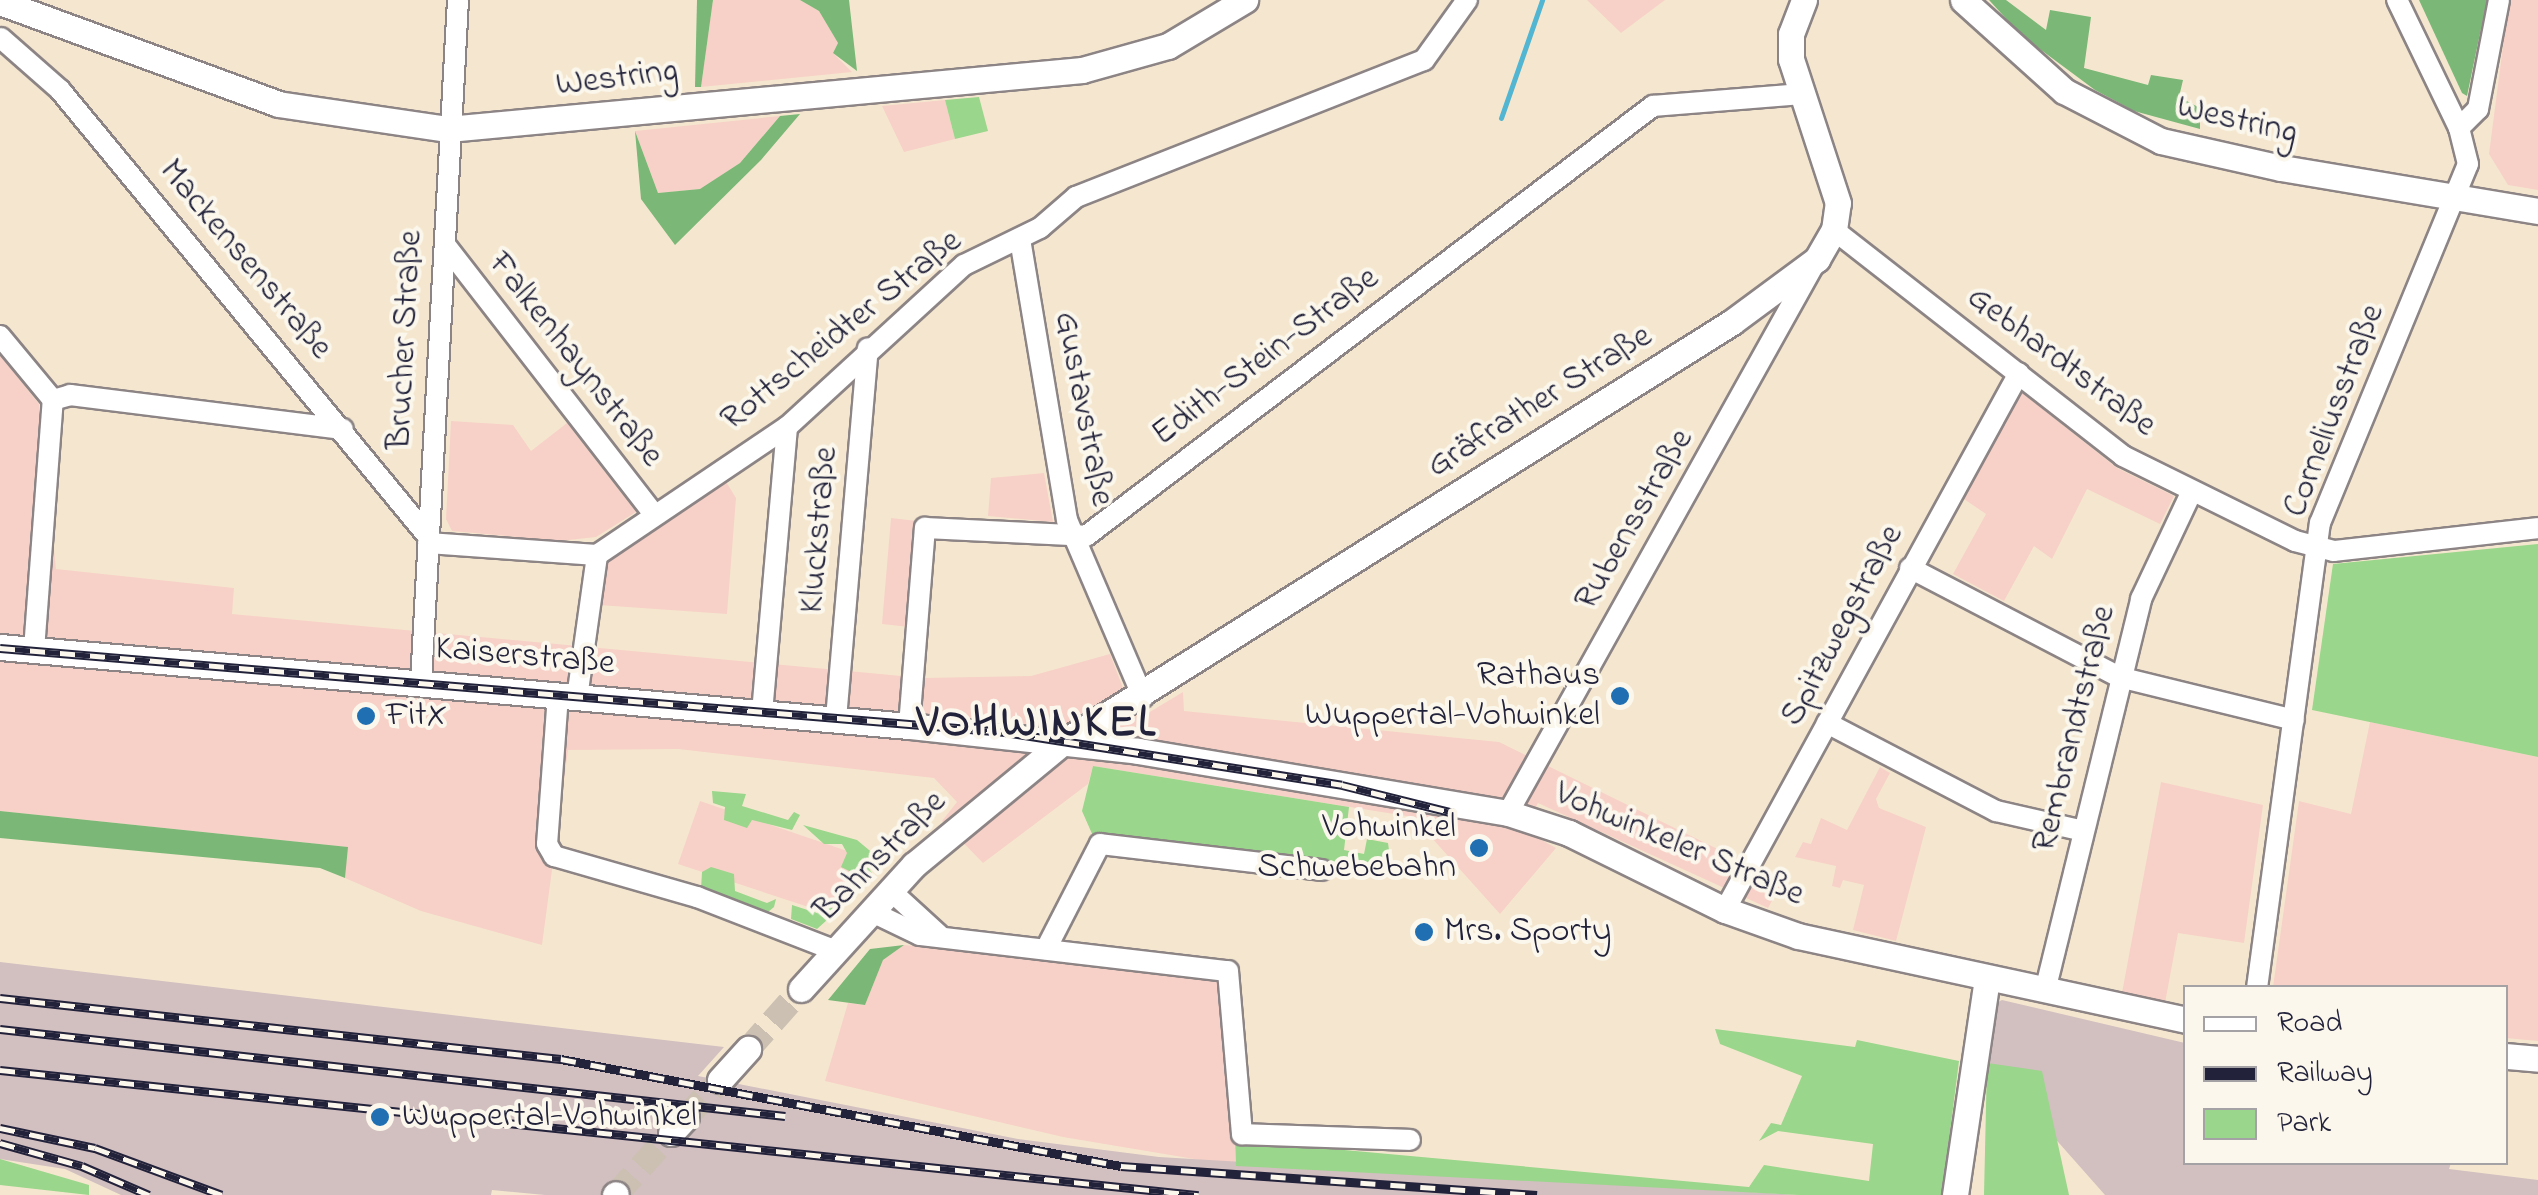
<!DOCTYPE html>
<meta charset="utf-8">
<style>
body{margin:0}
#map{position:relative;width:2538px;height:1195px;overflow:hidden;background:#f5e7cf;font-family:"Indie Flower",sans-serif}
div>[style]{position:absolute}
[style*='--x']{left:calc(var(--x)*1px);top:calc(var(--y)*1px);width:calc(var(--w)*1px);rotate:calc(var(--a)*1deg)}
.built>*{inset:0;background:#f7d1c7}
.industrial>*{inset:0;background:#d2bfc0}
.green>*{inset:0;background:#9ad68b}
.forest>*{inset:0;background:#7bb777}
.stream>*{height:5px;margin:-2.5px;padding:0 2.5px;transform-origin:2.5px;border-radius:2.5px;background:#52b5d1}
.major-tunnel>*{height:25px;margin-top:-12.5px;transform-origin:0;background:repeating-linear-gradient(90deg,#cbc0b1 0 25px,transparent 0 37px)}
.roads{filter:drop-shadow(2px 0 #8c8485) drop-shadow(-2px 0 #8c8485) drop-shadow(0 2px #8c8485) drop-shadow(0 -2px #8c8485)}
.minor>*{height:20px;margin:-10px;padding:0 10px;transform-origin:10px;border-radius:10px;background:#fff}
.major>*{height:25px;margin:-12.5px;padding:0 12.5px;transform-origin:12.5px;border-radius:12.5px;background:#fff}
.rail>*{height:9px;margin-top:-4.5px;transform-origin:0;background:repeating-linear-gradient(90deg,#fbf7ec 0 15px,#22223b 0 30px);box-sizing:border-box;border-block:2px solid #22223b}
.dots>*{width:28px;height:28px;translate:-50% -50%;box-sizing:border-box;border:5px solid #fbf7ec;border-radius:50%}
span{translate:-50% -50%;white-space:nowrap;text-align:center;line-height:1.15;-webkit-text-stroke:8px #fbf7ec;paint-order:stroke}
.street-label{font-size:35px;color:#22223b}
.poi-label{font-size:35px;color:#22223b}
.right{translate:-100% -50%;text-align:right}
.left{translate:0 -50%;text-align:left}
.district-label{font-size:45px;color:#22223b;font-weight:700;letter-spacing:2.5px}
.legend{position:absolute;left:2183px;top:985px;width:325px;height:180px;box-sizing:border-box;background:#fbf7ec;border:2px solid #a4a2a5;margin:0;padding:12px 18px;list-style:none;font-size:30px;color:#22223b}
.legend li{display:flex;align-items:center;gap:20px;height:50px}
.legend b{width:50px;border:2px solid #a4a2a5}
</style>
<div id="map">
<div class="built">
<div style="clip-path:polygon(713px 0,800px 0,819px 11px,838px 43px,833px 53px,852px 72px,701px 87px)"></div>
<div style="clip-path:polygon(1587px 0,1665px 0,1621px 33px)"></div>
<div style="clip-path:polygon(2509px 0,2538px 0,2538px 190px,2508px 185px,2489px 154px)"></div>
<div style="clip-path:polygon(945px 100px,955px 139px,904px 152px,882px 106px)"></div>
<div style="clip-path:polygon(780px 116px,740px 163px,701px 189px,658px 193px,635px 131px)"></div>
<div style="clip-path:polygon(0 355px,39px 404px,56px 569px,234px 588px,232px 614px,923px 678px,1031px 676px,1110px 654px,1123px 688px,1143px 716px,1183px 692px,1184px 711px,1499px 742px,1783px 881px,1768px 908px,1538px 803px,1524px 830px,1556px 848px,1500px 914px,1413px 817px,1093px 766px,1088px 784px,983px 863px,942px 821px,957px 802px,934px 778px,678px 749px,568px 750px,542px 945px,421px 911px,345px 878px,347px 847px,0 811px)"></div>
<div style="clip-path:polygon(2021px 392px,2117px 468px,2174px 496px,2160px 524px,2087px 489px,2052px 559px,2034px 546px,2004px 601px,1953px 574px,1986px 514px,1961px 497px)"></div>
<div style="clip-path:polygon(451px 421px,513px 425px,531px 451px,567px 423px,636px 512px,596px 537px,560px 541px,452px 531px,446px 519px)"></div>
<div style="clip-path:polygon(1044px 473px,1053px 522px,988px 516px,991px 478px)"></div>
<div style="clip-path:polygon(725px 480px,736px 498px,727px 614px,599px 605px,610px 553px)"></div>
<div style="clip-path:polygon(891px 518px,917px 521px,909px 627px,882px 624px)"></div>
<div style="clip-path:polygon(2370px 722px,2538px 757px,2538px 1041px,2506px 1038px,2506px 988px,2273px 987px,2299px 801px,2351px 814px)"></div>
<div style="clip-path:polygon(1880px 767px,1890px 773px,1876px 799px,1879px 808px,1926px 827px,1896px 941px,1853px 930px,1864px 885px,1843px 880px,1840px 888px,1832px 886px,1836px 866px,1795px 857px,1803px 842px,1811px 844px,1821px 818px,1847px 830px)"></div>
<div style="clip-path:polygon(2161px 782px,2263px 805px,2244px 943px,2178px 933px,2165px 1003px,2122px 993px)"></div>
<div style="clip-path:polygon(700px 801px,856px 854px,833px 915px,678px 864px)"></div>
<div style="clip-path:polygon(904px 945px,1225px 975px,1236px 1166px,1063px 1137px,825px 1081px,848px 1003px,865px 1005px,883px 960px)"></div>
</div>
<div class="industrial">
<div style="clip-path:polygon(0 962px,724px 1047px,698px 1076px,1018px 1139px,1159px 1157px,1799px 1195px,545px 1195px,492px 1190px,491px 1195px,121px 1195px,65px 1169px,0 1159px)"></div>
<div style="clip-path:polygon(2002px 1000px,2185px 1043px,2186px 1162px,2451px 1163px,2449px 1169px,2538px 1180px,2538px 1195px,2105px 1195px,1983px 1057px,1994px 1004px)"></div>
</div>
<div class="green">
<div style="clip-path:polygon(979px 97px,988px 131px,955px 139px,945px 100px)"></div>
<div style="clip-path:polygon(2538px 544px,2538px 757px,2312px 710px,2333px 564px)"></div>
<div style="clip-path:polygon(1093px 766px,1349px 807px,1344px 850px,1364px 854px,1367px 839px,1388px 843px,1392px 872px,1093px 836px,1082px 811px)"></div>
<div style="clip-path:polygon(712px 791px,746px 794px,742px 806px,788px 820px,794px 812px,800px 815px,792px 830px,752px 820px,747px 828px,724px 820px,725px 807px,713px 803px)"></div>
<div style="clip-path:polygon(803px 825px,857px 840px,875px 855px,863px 860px,872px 873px,868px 880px,841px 867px,847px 853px,842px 844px,824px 844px)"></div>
<div style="clip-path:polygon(711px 867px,734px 874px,735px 891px,767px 903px,776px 899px,774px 907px,768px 912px,701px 889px,702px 872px)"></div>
<div style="clip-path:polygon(792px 905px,817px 913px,824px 905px,838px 910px,817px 929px,791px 919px)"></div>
<div style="clip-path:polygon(1715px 1029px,1855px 1047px,1857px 1040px,1959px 1061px,1942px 1195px,1799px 1195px,1236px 1166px,1235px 1140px,1749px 1187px,1764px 1165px,1869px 1181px,1873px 1144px,1778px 1131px,1759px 1141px,1771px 1123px,1781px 1125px,1802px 1076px,1720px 1044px)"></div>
<div style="clip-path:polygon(1987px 1063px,2042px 1071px,2069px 1195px,1984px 1195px)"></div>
<div style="clip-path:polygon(0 1159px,89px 1185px,89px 1195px,0 1185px)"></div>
</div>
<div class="forest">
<div style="clip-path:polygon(697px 0,713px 0,701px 87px,695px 87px)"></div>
<div style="clip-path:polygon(800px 0,849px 0,857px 71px,833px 53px,838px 43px,819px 11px)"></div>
<div style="clip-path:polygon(1989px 0,2006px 0,2046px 30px,2050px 10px,2091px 17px,2084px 68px,2148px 85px,2151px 75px,2183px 80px,2179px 97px,2200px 108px,2200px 129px,2134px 111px,2095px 90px,2021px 35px)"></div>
<div style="clip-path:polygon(2419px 0,2487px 0,2467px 96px,2462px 93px)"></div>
<div style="clip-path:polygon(800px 114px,761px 160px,675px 245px,641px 199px,635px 131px,658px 193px,700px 189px,740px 163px,780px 116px)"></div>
<div style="clip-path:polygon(0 811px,348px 847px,345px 878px,320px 868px,0 838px)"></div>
<div style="clip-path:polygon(904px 945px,883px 960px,865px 1005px,828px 1000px,870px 949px)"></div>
</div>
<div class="stream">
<div style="--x:1501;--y:118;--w:125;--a:-70.8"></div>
</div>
<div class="major-tunnel">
<div style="--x:748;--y:1049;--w:80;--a:-48.5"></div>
<div style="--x:686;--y:1117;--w:50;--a:-47.4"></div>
<div style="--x:616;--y:1194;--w:82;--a:-48"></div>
</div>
<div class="roads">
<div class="minor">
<div style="--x:1;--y:38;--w:79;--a:41.4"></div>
<div style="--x:60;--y:90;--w:577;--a:50.49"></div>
<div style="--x:2459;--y:128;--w:27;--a:-45"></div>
<div style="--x:2478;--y:109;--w:111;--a:-79.1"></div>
<div style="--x:1834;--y:230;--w:367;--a:38"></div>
<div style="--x:2123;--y:456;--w:192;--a:26.3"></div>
<div style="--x:2295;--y:541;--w:40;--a:14.4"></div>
<div style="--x:2334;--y:551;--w:205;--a:-6.4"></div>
<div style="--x:1020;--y:239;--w:285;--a:80.5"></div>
<div style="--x:1067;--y:520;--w:193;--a:66.8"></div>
<div style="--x:446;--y:246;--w:338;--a:52.2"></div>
<div style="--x:0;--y:336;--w:83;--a:50.4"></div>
<div style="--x:53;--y:400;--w:18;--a:-16"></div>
<div style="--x:70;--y:395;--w:275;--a:7.1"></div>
<div style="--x:428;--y:543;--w:169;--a:4.1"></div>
<div style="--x:1910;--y:568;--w:236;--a:27.5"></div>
<div style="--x:2119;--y:677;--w:180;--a:13.8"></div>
<div style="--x:34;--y:650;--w:251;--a:-85.7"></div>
<div style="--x:421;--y:683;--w:684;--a:-86.9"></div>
<div style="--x:558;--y:695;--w:149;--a:94.2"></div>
<div style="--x:547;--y:844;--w:14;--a:60"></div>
<div style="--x:554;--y:856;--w:149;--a:16"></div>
<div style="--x:697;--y:897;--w:149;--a:21.2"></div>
<div style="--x:577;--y:698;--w:144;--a:-82"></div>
<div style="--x:597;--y:555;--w:229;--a:-34"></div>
<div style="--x:787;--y:427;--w:240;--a:-42.5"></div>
<div style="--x:964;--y:265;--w:85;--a:-26"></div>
<div style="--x:1040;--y:228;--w:48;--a:-40.7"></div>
<div style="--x:1076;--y:197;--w:374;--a:-21.5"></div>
<div style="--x:1424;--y:60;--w:74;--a:-54.4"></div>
<div style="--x:762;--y:713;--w:287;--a:-85"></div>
<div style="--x:836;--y:719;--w:372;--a:-85.1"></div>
<div style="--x:1827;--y:723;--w:191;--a:27.5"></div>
<div style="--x:1996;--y:811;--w:89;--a:12.9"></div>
<div style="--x:909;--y:726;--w:199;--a:-85.4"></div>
<div style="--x:925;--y:528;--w:161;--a:2.8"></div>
<div style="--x:1086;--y:536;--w:712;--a:-37.18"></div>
<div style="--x:1653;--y:106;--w:149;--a:-4.6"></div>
<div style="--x:1508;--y:813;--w:634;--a:-60.85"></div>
<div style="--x:891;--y:891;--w:65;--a:42.5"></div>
<div style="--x:1725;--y:910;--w:612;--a:-61.3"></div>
<div style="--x:872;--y:912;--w:53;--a:25.6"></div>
<div style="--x:920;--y:935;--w:310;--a:6.7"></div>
<div style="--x:1228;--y:971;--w:164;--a:85.1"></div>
<div style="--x:1242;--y:1134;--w:168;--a:2"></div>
<div style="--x:1046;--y:949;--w:118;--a:-62.8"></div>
<div style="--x:1100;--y:844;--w:223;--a:6.7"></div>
<div style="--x:2257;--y:988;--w:469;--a:-82.3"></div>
<div style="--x:2320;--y:523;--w:388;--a:-67.6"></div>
<div style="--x:2468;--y:164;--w:37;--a:-104"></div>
<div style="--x:2459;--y:128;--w:142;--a:-115.8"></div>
<div style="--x:2045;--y:991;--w:404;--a:-76.2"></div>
<div style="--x:2141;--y:599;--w:119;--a:-64.7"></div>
</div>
<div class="major">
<div style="--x:1963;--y:0;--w:136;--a:42"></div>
<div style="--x:2064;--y:91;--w:109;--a:27.3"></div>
<div style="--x:2161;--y:141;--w:123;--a:12.7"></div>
<div style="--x:2281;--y:168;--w:261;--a:9.5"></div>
<div style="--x:0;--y:2;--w:296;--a:20.1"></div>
<div style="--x:278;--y:104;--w:172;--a:8.4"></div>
<div style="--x:448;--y:129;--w:637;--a:-5.32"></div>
<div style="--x:1082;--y:70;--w:89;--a:-15.6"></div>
<div style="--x:1168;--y:46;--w:90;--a:-30.9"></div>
<div style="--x:0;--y:647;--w:912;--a:4.97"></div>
<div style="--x:909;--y:726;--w:230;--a:6.2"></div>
<div style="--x:1138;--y:751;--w:375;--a:9.5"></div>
<div style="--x:1508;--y:813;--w:64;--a:18.2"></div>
<div style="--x:1569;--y:833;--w:174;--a:26.3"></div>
<div style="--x:1725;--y:910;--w:77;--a:19.6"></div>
<div style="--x:1798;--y:936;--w:397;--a:12.2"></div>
<div style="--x:801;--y:989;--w:168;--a:-47.7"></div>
<div style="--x:914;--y:865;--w:192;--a:-39.5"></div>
<div style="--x:1062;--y:743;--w:791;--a:-32.14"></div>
<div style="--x:1732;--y:322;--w:106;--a:-36.5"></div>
<div style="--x:1817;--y:259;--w:34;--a:-60"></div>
<div style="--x:1834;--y:230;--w:27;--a:-82"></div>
<div style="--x:1838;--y:203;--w:151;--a:-108.1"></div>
<div style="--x:1791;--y:59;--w:25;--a:-90"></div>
<div style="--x:1791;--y:34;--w:36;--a:-69"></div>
<div style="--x:2506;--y:1056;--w:32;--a:5"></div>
<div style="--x:720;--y:1080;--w:42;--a:-47.9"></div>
<div style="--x:671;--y:1133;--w:22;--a:-47"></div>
<div style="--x:615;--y:1195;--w:1;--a:-45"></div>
<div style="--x:1955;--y:1195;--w:219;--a:-81.6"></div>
</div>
</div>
<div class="rail">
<div style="--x:0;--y:648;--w:1009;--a:4.78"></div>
<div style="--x:1005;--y:732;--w:341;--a:8.9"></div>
<div style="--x:1342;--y:785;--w:115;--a:14"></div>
<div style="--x:0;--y:998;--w:564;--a:6.21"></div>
<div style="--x:561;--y:1059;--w:570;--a:10.82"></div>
<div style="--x:1121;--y:1166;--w:417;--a:4"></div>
<div style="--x:0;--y:1029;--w:790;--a:6.32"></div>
<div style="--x:0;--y:1070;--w:1205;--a:5.96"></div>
<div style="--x:0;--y:1128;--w:97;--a:11.9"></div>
<div style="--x:95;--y:1148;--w:135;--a:20.3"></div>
<div style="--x:0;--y:1143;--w:85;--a:15.7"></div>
<div style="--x:82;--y:1166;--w:73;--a:23.4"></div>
</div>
<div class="dots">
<div style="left:1620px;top:696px;background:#1f6fb2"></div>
<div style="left:366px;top:716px;background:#1f6fb2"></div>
<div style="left:1479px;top:848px;background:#1f6fb2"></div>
<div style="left:1424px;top:932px;background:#1f6fb2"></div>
<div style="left:380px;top:1117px;background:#1f6fb2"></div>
</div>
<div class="street-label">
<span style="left:617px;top:79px;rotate:-7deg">Westring</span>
<span style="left:2237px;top:121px;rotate:13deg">Westring</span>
<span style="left:245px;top:260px;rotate:50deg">Mackensenstraße</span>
<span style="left:842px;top:331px;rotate:-39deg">Rottscheidter Straße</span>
<span style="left:406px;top:340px;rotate:-87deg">Brucher Straße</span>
<span style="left:1266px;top:357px;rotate:-37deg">Edith-Stein-Straße</span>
<span style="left:575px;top:360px;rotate:52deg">Falkenhaynstraße</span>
<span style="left:2061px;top:362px;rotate:37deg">Gebhardtstraße</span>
<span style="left:1540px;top:402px;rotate:-32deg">Gräfrather Straße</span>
<span style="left:1083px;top:409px;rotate:79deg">Gustavstraße</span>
<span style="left:2335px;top:411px;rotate:-69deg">Corneliusstraße</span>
<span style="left:1635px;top:520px;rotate:-60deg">Rubensstraße</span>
<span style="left:820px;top:530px;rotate:-85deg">Kluckstraße</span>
<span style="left:1843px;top:626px;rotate:-62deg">Spitzwegstraße</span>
<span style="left:525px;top:657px;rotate:5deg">Kaiserstraße</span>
<span style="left:2075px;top:729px;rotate:-76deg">Rembrandtstraße</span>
<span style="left:1679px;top:845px;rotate:23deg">Vohwinkeler Straße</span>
<span style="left:881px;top:857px;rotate:-45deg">Bahnstraße</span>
</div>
<div class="poi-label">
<span class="right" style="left:1600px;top:696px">Rathaus<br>Wuppertal-Vohwinkel</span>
<span class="left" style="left:386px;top:716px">FitX</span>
<span class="right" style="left:1456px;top:848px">Vohwinkel<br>Schwebebahn</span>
<span class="left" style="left:1444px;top:932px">Mrs. Sporty</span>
<span class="left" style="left:402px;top:1117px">Wuppertal-Vohwinkel</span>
</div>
<div class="district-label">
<span style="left:1037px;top:725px">VOHWINKEL</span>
</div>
<ul class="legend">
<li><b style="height:12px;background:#fff"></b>Road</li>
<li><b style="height:12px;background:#22223b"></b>Railway</li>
<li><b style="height:28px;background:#9ad68b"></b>Park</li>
</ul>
</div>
